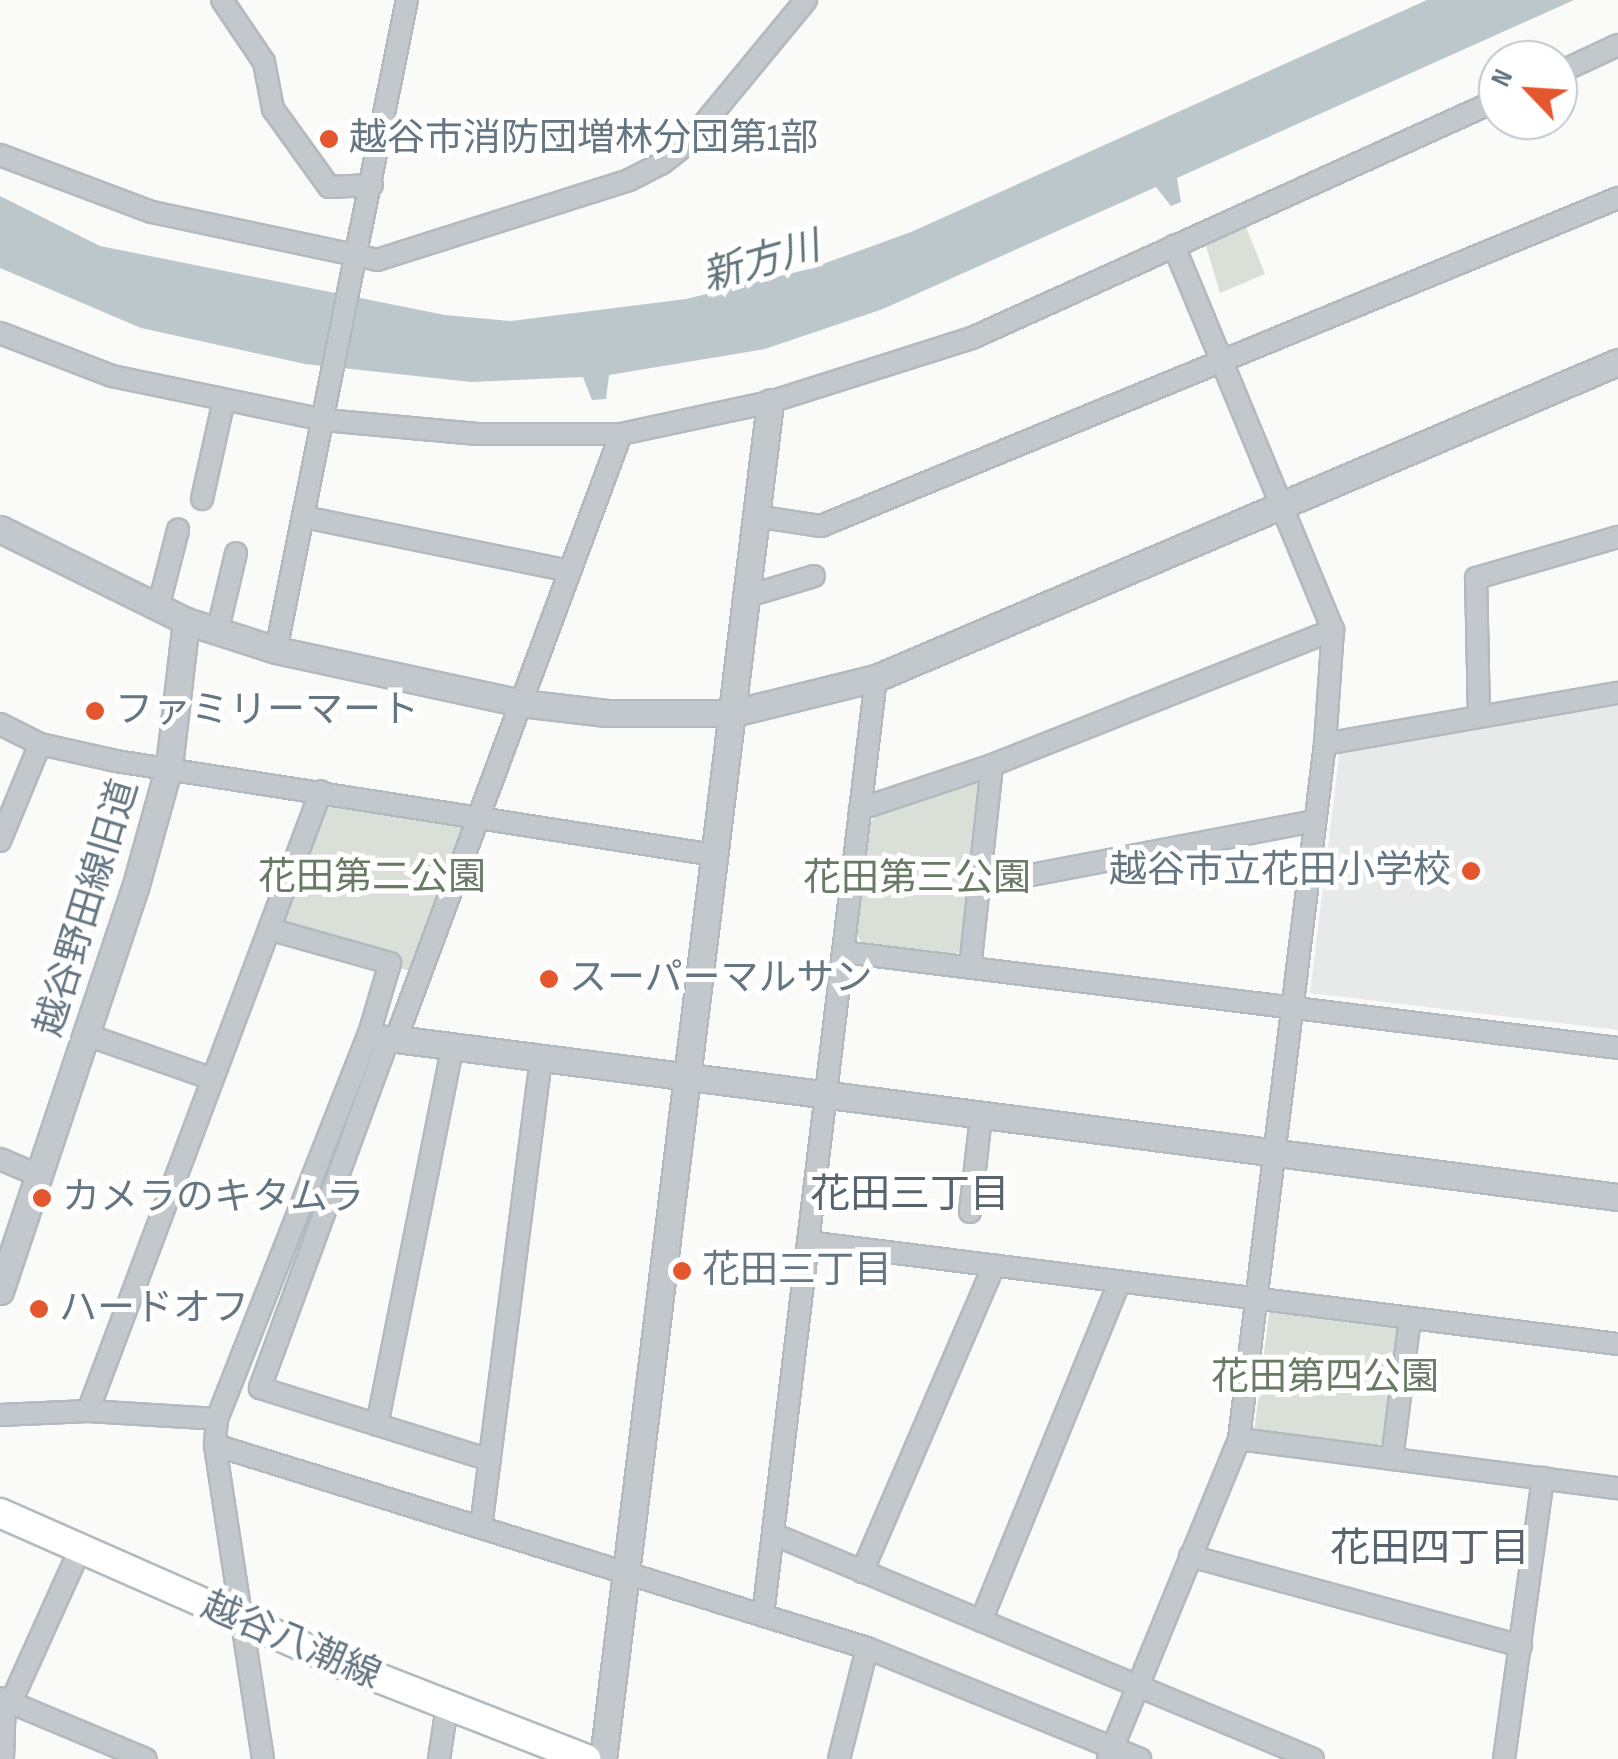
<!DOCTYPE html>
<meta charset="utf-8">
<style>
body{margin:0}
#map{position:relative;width:1618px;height:1759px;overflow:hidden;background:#fafaf8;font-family:"Sofia Sans Condensed","Noto Sans JP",sans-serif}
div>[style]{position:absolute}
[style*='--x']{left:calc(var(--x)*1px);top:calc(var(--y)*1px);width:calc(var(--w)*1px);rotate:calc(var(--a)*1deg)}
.built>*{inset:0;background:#e8e9e9}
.green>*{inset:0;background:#dadfd7}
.water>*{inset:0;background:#bbc7cb}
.roads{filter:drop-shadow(2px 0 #b3babf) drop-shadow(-2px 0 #b3babf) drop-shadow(0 2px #b3babf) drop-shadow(0 -2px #b3babf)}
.minor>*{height:20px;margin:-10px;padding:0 10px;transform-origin:10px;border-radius:10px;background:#c3c8cc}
.tertiary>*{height:25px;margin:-12.5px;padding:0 12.5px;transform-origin:12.5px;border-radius:12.5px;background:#c3c8cc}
.secondary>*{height:28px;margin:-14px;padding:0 14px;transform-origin:14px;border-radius:14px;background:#fff}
.dots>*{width:28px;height:28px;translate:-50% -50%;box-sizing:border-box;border:5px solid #fff;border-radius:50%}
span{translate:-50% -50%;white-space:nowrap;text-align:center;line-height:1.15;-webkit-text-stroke:10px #fff;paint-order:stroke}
.poi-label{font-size:38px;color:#657683}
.left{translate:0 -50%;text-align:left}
.right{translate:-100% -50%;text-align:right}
.park-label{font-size:38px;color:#687a64}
.street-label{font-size:38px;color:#657683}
.water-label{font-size:40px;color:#60757c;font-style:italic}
.neighbourhood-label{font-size:40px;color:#57646e}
.north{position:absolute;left:1478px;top:40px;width:100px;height:100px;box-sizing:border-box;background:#fff;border:2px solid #c1c8cd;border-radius:50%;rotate:295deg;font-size:28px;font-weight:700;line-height:40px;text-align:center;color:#657683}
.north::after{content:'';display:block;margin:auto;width:35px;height:45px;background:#e4572e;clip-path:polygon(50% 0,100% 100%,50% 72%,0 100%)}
</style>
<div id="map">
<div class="built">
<div style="clip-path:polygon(1618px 701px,1618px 1030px,1310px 993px,1340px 749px)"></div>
</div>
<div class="green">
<div style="clip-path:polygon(1244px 222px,1265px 274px,1220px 293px,1204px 239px)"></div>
<div style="clip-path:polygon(975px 778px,982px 783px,961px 950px,953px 957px,864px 946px,857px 936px,871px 822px,877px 814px)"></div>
<div style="clip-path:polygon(321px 791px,478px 817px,420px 974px,269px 929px)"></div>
<div style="clip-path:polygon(1270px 1306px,1393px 1324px,1399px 1332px,1385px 1441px,1375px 1447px,1254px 1433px)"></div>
</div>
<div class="water">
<div style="clip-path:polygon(1427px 0,1574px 0,1177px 178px,1181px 202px,1171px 206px,1156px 187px,883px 309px,765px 349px,609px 375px,606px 399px,592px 400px,583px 377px,471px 382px,305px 364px,141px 328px,0 268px,0 196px,100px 246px,445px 315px,511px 321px,686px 299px,809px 269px,911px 232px)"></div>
</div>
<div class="roads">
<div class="minor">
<div style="--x:222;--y:0;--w:75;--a:55.9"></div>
<div style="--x:264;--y:62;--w:48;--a:79.2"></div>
<div style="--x:273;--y:109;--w:96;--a:54.3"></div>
<div style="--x:329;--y:187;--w:43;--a:-2.7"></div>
<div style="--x:1558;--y:73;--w:66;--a:-25"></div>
<div style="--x:0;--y:155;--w:162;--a:20.6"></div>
<div style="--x:152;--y:212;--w:230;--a:12"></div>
<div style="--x:377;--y:260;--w:264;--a:-17.6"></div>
<div style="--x:629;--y:180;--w:36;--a:-27"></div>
<div style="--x:661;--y:164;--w:36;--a:-38"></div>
<div style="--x:689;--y:142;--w:184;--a:-50.5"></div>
<div style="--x:0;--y:333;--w:120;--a:21"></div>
<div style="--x:112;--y:376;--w:217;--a:11.7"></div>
<div style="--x:324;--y:420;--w:154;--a:5.2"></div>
<div style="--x:477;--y:434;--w:144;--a:0"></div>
<div style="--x:621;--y:434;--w:152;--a:-12.1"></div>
<div style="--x:770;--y:402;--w:212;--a:-17.6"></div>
<div style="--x:972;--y:338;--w:577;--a:-24.35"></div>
<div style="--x:202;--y:499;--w:101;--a:-77.5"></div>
<div style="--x:755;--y:516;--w:67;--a:8.6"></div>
<div style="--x:821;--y:526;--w:862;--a:-22.37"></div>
<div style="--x:304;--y:517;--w:271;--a:11.5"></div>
<div style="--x:745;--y:597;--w:72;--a:-16.9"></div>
<div style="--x:158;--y:608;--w:81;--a:-75.6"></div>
<div style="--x:217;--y:633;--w:82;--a:-76.6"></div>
<div style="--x:276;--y:650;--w:663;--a:-78.61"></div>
<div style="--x:1479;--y:717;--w:139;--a:-91.2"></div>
<div style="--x:1476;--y:578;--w:148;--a:-16.1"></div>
<div style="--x:0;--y:724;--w:45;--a:26.6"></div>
<div style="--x:40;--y:744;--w:78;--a:12.6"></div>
<div style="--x:116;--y:761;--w:605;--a:8.93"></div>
<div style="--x:1325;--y:744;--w:297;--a:-9.9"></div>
<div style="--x:860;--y:809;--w:139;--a:-18.4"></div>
<div style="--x:992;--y:765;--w:367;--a:-21.6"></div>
<div style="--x:0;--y:841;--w:105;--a:-67.6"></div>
<div style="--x:979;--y:885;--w:342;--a:-10.8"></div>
<div style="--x:269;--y:929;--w:126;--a:15.7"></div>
<div style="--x:390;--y:963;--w:74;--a:106.5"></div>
<div style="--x:843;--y:952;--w:781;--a:7.06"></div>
<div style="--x:970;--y:968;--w:204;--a:-83.8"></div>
<div style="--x:90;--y:1036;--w:130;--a:19.3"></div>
<div style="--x:389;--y:1037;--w:374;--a:110.2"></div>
<div style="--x:260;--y:1388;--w:241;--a:17.4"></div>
<div style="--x:0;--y:1159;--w:43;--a:23"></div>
<div style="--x:970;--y:1212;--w:96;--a:-83.4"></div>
<div style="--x:808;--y:1242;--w:816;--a:7.18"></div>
<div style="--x:88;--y:1411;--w:662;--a:-69.4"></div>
<div style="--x:0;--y:1415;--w:88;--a:-2.6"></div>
<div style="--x:88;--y:1411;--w:129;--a:3.5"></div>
<div style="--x:377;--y:1425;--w:384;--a:-78.7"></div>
<div style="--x:1239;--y:1439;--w:382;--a:7.4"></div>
<div style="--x:215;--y:1445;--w:683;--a:17.29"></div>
<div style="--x:867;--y:1648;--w:295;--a:22.1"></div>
<div style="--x:1392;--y:1459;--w:141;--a:-82.7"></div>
<div style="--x:481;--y:1527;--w:470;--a:-82.7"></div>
<div style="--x:773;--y:1534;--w:585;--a:22.62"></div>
<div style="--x:1190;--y:1556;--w:343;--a:15.2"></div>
<div style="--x:862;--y:1572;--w:334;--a:-66.7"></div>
<div style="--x:763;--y:1615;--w:944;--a:-83.12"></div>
<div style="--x:981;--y:1621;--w:367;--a:-67.8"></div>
<div style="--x:0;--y:1698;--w:158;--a:22.7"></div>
<div style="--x:11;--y:1702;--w:168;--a:-65.7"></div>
<div style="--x:3;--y:1759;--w:59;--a:-88.1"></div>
<div style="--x:263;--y:1759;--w:318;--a:-98.7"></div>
<div style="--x:215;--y:1445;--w:26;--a:-86"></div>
<div style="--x:217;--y:1419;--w:414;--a:-68.5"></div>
<div style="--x:369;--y:1034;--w:27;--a:10"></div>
<div style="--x:396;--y:1039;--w:645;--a:-69.6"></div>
<div style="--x:439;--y:1759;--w:53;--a:-81.3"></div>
<div style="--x:839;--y:1759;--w:114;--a:-75.8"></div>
<div style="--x:1108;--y:1759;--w:346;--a:-67.7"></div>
<div style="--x:1239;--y:1439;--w:700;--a:-82.95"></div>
<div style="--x:1325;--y:744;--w:114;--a:-86"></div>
<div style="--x:1333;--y:630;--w:416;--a:-112.5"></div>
<div style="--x:1504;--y:1759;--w:284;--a:-82.1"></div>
</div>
<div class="tertiary">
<div style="--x:0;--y:529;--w:208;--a:26.3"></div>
<div style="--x:186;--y:621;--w:95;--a:17.9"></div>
<div style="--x:276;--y:650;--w:251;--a:12.2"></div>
<div style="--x:521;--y:703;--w:86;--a:6.7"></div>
<div style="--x:606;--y:713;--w:127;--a:0"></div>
<div style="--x:733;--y:713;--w:147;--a:-13.8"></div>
<div style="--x:876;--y:678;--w:806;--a:-23.07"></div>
<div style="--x:396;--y:1039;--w:1232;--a:7.37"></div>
<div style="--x:0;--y:1291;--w:425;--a:-71.5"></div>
<div style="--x:135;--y:888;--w:127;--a:-74.4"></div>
<div style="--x:169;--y:766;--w:146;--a:-83.3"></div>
<div style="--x:603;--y:1759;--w:1367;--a:-82.98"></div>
</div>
<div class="secondary">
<div style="--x:0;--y:1513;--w:377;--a:23.8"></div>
<div style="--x:345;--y:1665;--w:259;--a:21.3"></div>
</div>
</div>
<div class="dots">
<div style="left:329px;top:139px;background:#e4572e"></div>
<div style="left:95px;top:711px;background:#e4572e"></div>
<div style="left:1471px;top:871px;background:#e4572e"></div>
<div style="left:549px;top:979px;background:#e4572e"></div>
<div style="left:42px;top:1198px;background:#e4572e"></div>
<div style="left:682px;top:1271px;background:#e4572e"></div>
<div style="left:39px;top:1309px;background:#e4572e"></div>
</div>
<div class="poi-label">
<span class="left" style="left:349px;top:139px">越谷市消防団増林分団第1部</span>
<span class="left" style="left:115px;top:711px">ファミリーマート</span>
<span class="right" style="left:1451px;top:871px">越谷市立花田小学校</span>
<span class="left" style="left:569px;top:979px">スーパーマルサン</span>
<span class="left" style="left:62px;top:1198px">カメラのキタムラ</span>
<span class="left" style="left:702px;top:1271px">花田三丁目</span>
<span class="left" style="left:59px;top:1309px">ハードオフ</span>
</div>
<div class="park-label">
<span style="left:372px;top:878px">花田第二公園</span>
<span style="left:917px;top:879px">花田第三公園</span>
<span style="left:1325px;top:1378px">花田第四公園</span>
</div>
<div class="street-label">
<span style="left:87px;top:908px;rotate:-73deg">越谷野田線旧道</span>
<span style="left:291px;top:1641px;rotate:23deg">越谷八潮線</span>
</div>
<div class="water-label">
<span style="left:761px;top:262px;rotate:-16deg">新方川</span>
</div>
<div class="neighbourhood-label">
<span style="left:910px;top:1195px">花田三丁目</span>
<span style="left:1430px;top:1549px">花田四丁目</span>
</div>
<div class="north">N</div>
</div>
